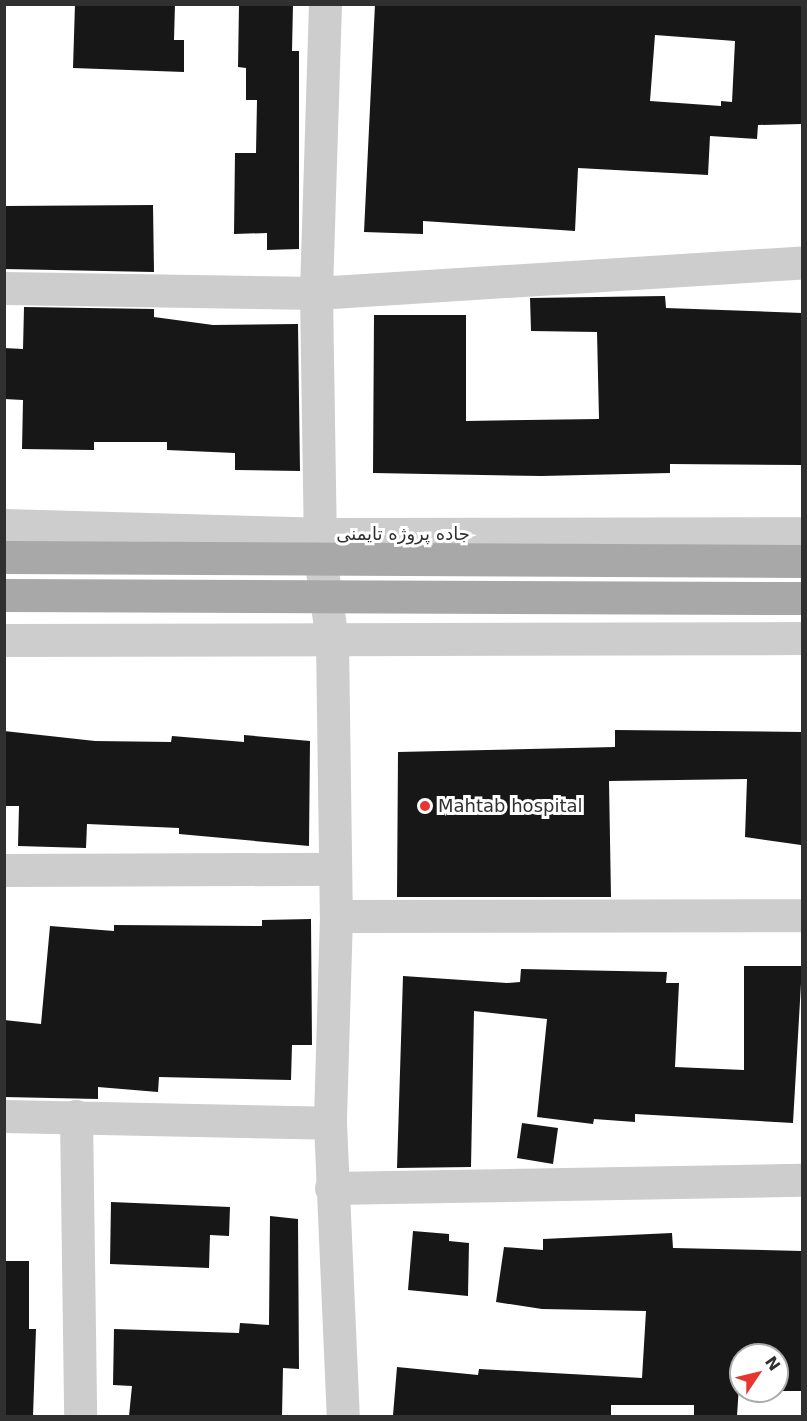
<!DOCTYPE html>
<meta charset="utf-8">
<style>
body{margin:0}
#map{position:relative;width:807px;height:1421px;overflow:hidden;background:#fff;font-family:"DejaVu Sans",Cairo,sans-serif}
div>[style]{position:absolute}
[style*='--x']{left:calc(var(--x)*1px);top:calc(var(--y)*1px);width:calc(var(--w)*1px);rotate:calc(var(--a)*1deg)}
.building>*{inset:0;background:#171717}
.minor>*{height:33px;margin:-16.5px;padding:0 16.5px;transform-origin:16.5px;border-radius:16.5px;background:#cdcdcd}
.major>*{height:33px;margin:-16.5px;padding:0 16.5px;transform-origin:16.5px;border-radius:16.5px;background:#a8a8a8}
.dots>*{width:16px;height:16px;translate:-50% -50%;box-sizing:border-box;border:3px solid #fff;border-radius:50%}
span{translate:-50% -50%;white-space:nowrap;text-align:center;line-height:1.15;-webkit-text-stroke:6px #fff;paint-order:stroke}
.street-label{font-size:18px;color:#303030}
.poi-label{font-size:18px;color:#303030}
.left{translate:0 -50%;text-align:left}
.frame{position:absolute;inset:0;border:6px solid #303030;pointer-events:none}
.north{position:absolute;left:729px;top:1343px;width:60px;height:60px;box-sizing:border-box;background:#fff;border:2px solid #acacac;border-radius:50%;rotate:55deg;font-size:16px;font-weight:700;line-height:24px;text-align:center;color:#303030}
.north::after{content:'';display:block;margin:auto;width:21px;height:27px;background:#e83530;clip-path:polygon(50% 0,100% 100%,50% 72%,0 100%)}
</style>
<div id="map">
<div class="building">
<div style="clip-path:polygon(75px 4px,175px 4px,174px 40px,184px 40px,184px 72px,73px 68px)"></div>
<div style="clip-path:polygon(239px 4px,293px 4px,292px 51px,299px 51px,299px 249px,267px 250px,267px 233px,234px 234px,235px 153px,256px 153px,257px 100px,246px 100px,246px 68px,238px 67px)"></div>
<div style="clip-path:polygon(evenodd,375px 4px,802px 4px,802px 124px,758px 125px,757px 139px,710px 136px,708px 175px,578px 168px,575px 231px,423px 221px,423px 234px,364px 232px,375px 4px,655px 35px,735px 41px,732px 102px,721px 101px,721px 106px,650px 101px,655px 35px)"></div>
<div style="clip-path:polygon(153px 205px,154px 272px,4px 269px,4px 206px)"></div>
<div style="clip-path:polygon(665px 296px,666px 308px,802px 313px,802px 465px,670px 464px,670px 473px,541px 476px,373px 473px,374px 315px,466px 315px,466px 421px,599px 419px,597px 332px,531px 331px,530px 298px)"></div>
<div style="clip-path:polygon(24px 307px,154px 309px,154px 317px,213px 325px,298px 324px,300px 471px,235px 470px,235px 453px,167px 450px,167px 442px,94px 442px,94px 450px,22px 449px,23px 400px,4px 399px,4px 348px,23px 349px)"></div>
<div style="clip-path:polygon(615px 730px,802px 732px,801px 845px,745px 837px,747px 779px,609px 781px,611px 897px,397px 897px,398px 752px,615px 747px)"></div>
<div style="clip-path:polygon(4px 731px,95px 741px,171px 742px,172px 736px,244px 742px,244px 735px,310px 741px,309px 846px,179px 834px,179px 828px,87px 824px,86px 848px,18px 846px,19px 806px,4px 806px)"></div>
<div style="clip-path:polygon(311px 919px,312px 1045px,292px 1045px,291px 1080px,159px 1077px,158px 1092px,98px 1087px,98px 1099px,4px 1097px,4px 1020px,41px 1024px,50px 926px,114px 931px,114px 925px,262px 926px,262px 920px)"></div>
<div style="clip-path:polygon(744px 966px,802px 966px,793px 1123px,635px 1114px,635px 1122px,594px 1119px,593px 1124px,537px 1117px,547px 1019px,474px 1011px,471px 1167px,397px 1168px,403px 976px,507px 983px,520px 982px,521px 969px,667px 972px,666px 983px,679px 983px,675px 1067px,744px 1070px)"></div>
<div style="clip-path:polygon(522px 1123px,558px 1128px,553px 1164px,517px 1158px)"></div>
<div style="clip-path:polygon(111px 1202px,230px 1207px,229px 1236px,210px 1235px,209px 1268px,110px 1264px)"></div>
<div style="clip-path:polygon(270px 1216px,298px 1219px,299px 1369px,283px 1368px,282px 1416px,129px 1416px,132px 1386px,113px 1385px,114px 1329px,239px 1333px,240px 1323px,269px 1325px)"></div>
<div style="clip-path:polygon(413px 1231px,449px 1234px,449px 1241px,469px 1243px,468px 1296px,408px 1290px)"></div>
<div style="clip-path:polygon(672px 1233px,673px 1248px,802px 1251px,802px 1391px,777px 1391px,777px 1355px,741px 1355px,737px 1416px,694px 1416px,694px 1405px,611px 1405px,611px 1416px,393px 1415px,397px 1367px,478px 1375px,479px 1369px,642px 1378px,646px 1311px,542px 1309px,496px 1302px,504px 1247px,543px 1250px,543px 1239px)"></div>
<div style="clip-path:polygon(4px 1261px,29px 1261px,29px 1329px,36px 1329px,33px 1416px,4px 1416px)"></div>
</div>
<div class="minor">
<div style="--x:325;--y:4;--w:289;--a:91.8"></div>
<div style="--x:316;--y:293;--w:264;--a:89.1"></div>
<div style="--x:320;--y:557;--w:84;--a:81.8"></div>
<div style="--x:332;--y:640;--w:276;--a:89.2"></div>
<div style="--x:336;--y:916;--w:207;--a:91.7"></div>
<div style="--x:330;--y:1123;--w:293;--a:87.5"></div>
<div style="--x:4;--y:288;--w:312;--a:0.9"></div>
<div style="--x:316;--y:293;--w:487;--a:-3.6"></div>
<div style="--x:4;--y:525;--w:317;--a:1.6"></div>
<div style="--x:321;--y:534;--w:481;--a:-0.1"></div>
<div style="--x:4;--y:640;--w:798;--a:-0.14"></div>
<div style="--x:4;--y:870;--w:330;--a:-0.2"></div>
<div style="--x:336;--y:916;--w:466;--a:-0.1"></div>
<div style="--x:4;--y:1116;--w:326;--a:1.2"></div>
<div style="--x:76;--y:1116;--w:300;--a:89.2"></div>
<div style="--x:331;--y:1188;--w:471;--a:-1"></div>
</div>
<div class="major">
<div style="--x:4;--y:557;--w:798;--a:0.29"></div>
<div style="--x:4;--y:595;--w:798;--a:0.22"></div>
</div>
<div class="dots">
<div style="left:425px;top:806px;background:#e83530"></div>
</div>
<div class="street-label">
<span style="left:403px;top:534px">جاده پروژه تایمنی</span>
</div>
<div class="poi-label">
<span class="left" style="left:438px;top:806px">Mahtab hospital</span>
</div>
<div class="frame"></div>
<div class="north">N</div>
</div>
